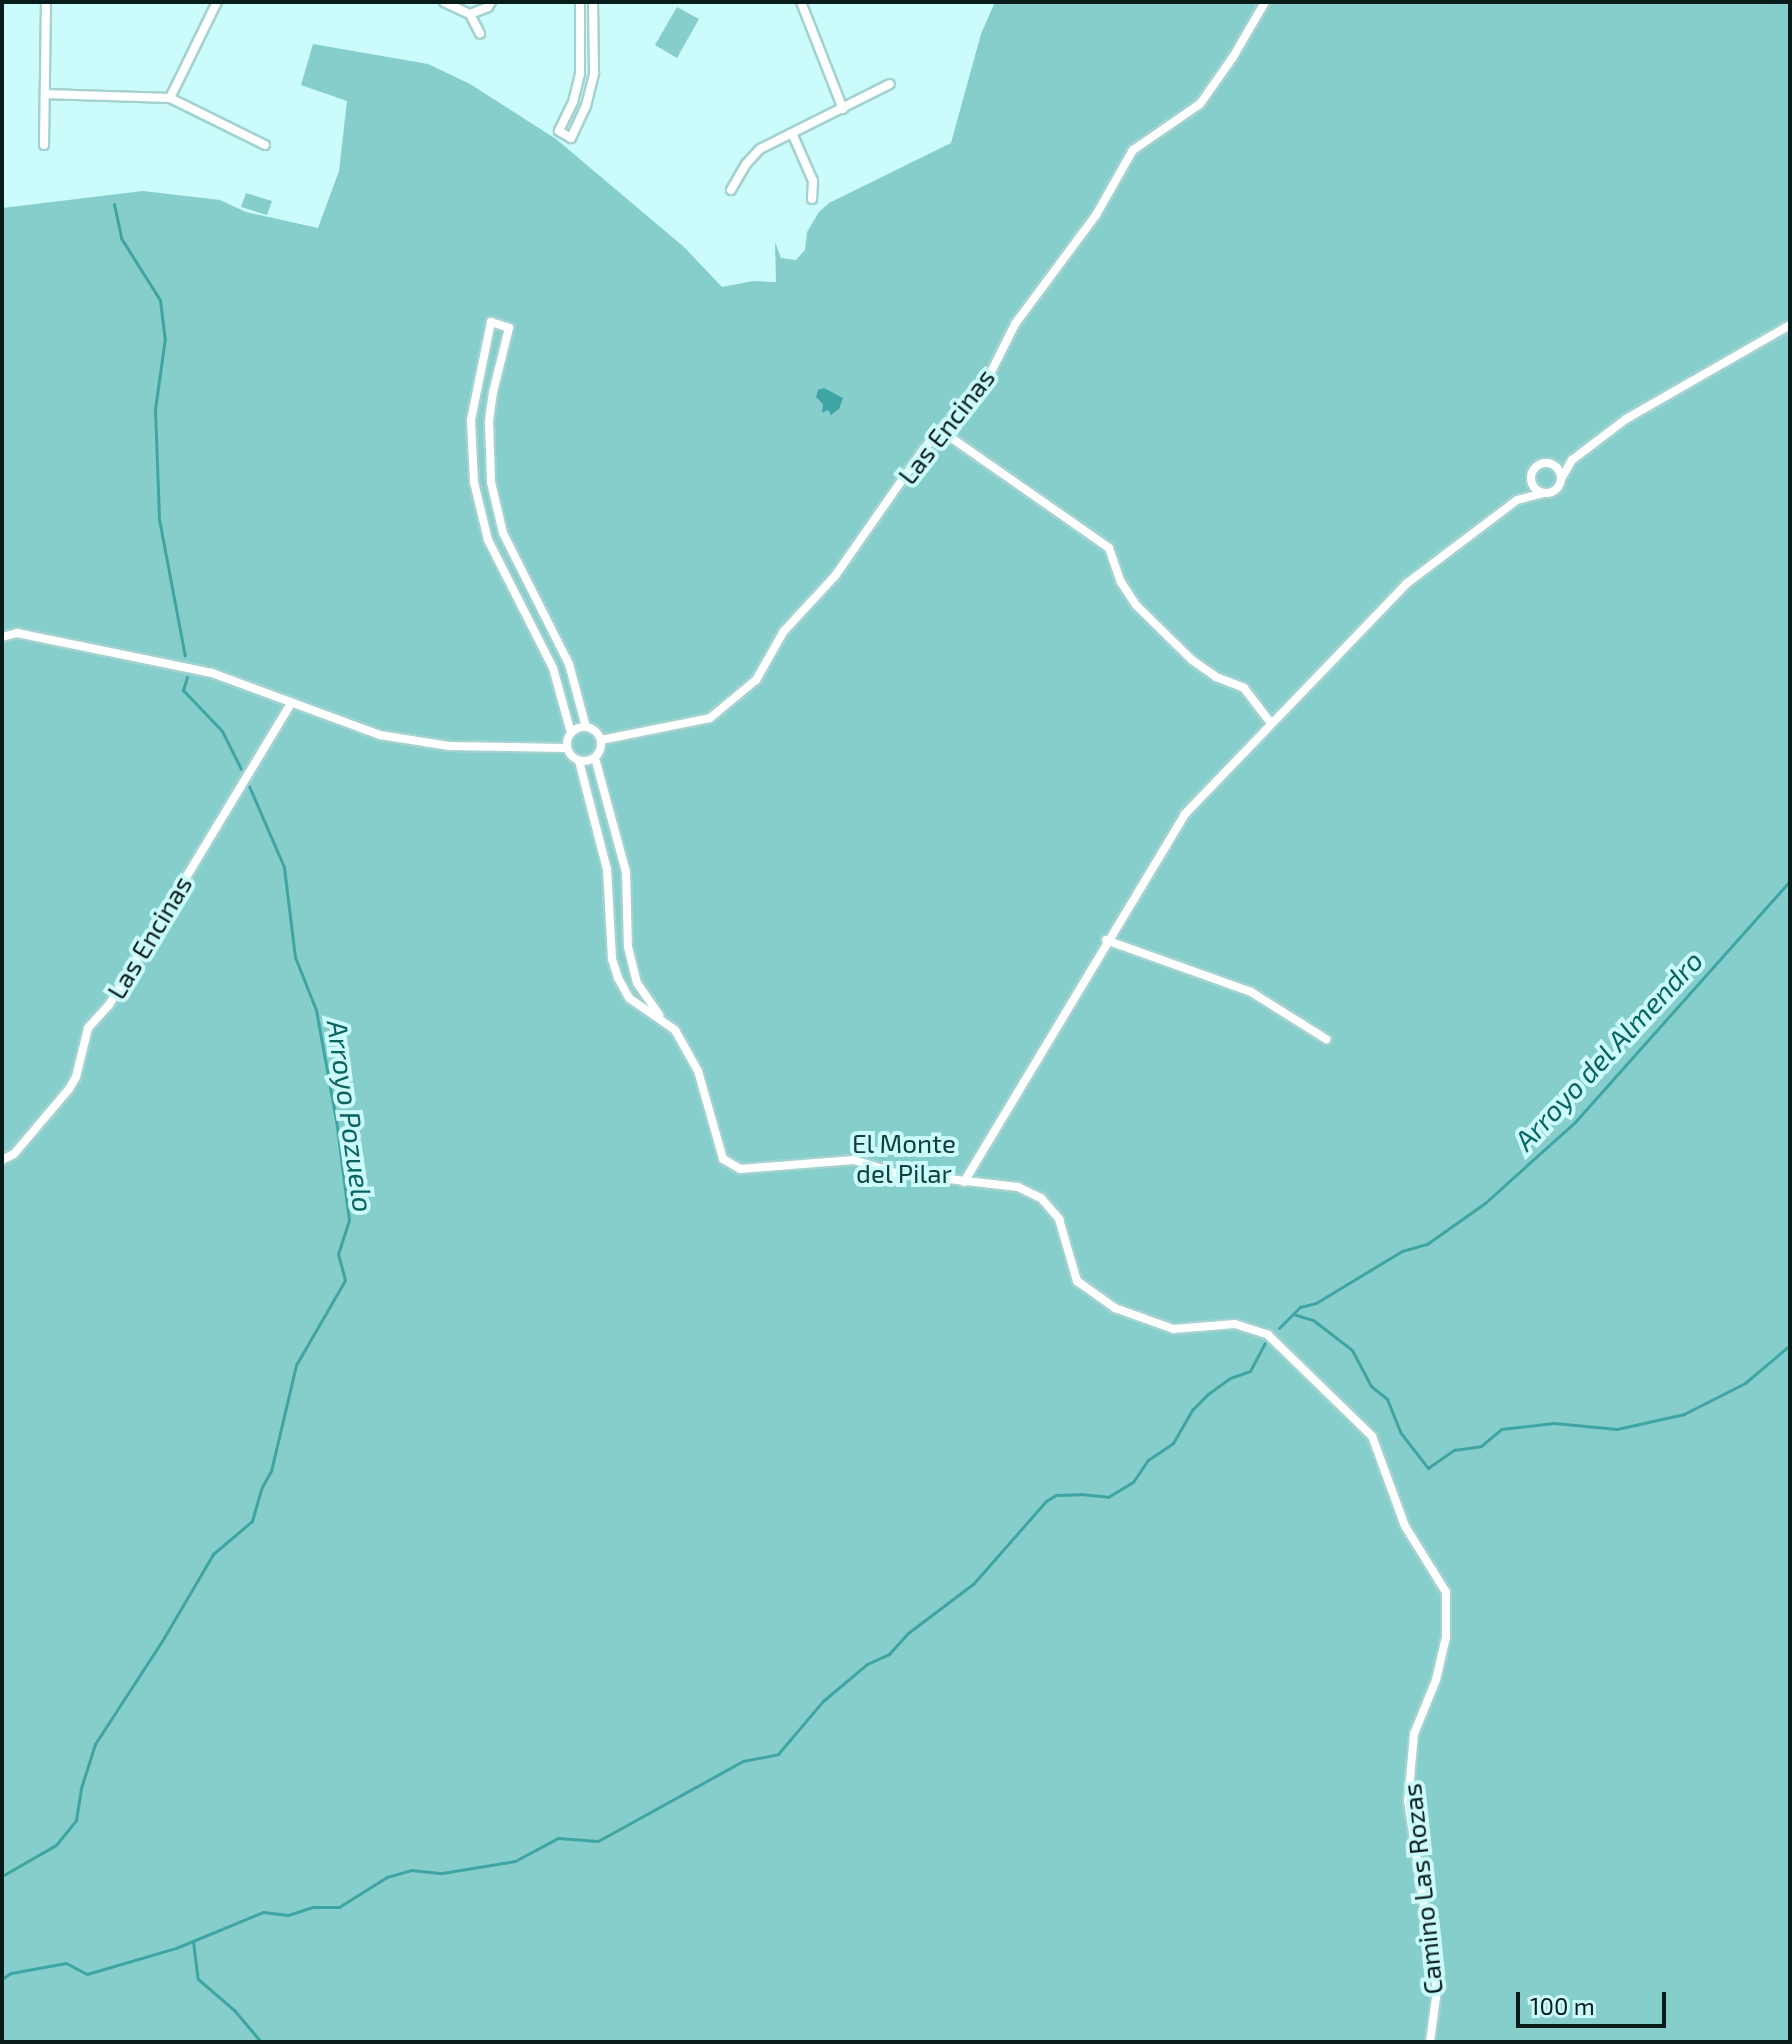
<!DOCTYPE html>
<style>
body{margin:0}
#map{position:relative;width:1792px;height:2044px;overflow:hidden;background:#cbfbfa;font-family:"Exo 2",sans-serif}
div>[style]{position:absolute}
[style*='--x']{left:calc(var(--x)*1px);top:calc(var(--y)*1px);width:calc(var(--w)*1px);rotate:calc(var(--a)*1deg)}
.green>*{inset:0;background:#86cecc}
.water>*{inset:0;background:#3fa5a4}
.stream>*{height:3px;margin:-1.5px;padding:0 1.5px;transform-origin:1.5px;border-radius:1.5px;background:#3fa5a4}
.roads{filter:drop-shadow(2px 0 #a3d2d0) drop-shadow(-2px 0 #a3d2d0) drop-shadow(0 2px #a3d2d0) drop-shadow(0 -2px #a3d2d0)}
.minor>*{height:8px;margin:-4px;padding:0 4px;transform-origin:4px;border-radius:4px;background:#fff}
.minor>.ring{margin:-4px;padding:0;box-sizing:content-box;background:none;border:8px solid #fff;border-radius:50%}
span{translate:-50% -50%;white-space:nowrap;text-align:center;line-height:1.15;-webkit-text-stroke:8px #cbfbfa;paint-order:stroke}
.street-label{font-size:26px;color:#091c1c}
.park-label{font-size:26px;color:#11403f}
.water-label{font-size:28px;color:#0b6262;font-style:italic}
.frame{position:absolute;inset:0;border:4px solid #091c1c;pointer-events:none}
.scale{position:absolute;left:1516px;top:1992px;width:150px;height:36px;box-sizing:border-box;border:4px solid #091c1c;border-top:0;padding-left:10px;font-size:24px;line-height:28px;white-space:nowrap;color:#091c1c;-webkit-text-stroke:6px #cbfbfa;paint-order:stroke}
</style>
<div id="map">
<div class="green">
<div style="clip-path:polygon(995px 2px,1790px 2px,1790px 2042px,2px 2042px,2px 208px,143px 191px,220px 200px,246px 212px,318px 228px,339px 171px,347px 101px,301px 85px,313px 44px,428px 64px,470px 84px,556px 139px,684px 247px,722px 287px,753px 281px,776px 282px,775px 242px,781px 258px,796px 260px,805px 250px,807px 232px,819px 212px,829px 203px,951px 143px,981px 34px)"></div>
<div style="clip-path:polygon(677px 7px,699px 19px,677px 58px,655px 45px)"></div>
<div style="clip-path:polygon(246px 193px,272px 201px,267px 215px,241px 207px)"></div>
</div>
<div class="water">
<div style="clip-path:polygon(824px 388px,843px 398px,839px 409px,831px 415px,828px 410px,822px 413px,823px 404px,816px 397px,818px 390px)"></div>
</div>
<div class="stream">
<div style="--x:114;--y:204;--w:35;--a:78"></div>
<div style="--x:121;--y:238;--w:73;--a:57.8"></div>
<div style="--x:160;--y:300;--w:38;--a:83"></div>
<div style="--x:165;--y:338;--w:72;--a:98"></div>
<div style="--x:155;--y:409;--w:110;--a:87.9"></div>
<div style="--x:159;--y:519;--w:139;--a:79.3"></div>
<div style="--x:187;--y:677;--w:14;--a:107"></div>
<div style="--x:183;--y:690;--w:57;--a:46.4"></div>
<div style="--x:222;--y:731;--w:42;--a:63.4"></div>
<div style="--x:1293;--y:1314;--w:21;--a:17"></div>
<div style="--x:1313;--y:1320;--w:49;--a:37.6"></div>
<div style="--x:1352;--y:1350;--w:41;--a:62.2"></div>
<div style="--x:1371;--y:1386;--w:21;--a:39"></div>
<div style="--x:1387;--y:1399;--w:35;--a:68"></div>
<div style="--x:1400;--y:1432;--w:46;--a:52.1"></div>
<div style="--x:1428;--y:1468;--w:32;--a:-35"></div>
<div style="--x:1454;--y:1450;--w:27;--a:-8"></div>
<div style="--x:1481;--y:1446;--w:26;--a:-40"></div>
<div style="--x:1501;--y:1429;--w:53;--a:-6.5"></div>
<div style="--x:1554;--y:1423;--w:63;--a:5.4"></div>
<div style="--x:1617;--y:1429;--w:69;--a:-12.6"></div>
<div style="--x:1684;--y:1414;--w:68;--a:-26.9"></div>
<div style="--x:1745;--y:1383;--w:59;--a:-40.2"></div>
<div style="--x:1279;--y:1328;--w:30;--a:-45"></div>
<div style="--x:1300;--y:1307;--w:16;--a:-14"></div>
<div style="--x:1316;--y:1303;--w:100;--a:-31.2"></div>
<div style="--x:1402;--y:1251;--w:26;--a:-16"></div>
<div style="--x:1427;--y:1244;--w:71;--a:-35.3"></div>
<div style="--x:1485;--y:1203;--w:121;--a:-42"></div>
<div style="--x:1575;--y:1122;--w:323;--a:-48.3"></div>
<div style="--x:2;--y:1876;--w:62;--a:-29.9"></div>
<div style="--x:56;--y:1845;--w:32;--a:-51"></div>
<div style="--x:76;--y:1820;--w:32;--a:-81"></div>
<div style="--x:81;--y:1788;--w:46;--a:-72.3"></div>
<div style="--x:95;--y:1744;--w:123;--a:-57"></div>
<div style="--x:162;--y:1641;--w:101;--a:-59.6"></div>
<div style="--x:213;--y:1554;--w:51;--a:-40.2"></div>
<div style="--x:252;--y:1521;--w:35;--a:-74"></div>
<div style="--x:262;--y:1487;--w:18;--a:-61"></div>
<div style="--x:271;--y:1471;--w:109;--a:-76.7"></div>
<div style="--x:296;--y:1365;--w:98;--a:-60"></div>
<div style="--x:345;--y:1280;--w:27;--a:-105"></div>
<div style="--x:338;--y:1254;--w:36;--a:-72"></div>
<div style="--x:349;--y:1220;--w:101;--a:-97.4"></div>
<div style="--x:336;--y:1120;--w:112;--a:-100.3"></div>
<div style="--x:316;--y:1010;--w:57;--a:-111.6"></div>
<div style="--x:295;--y:957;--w:91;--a:-97"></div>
<div style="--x:284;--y:867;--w:88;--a:-113.4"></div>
<div style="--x:193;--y:1941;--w:38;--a:83"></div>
<div style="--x:198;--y:1979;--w:48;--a:40.7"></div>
<div style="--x:234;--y:2010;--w:42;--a:49.8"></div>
<div style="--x:2;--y:1979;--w:11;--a:-34"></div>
<div style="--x:11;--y:1973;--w:56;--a:-10.3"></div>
<div style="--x:66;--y:1963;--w:24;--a:28"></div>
<div style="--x:87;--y:1974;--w:93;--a:-16.3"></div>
<div style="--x:176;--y:1948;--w:94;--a:-22.5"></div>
<div style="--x:263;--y:1912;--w:25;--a:7"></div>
<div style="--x:288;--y:1915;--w:26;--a:-18"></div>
<div style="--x:313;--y:1907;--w:26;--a:0"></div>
<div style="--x:339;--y:1907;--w:57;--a:-32"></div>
<div style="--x:387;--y:1877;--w:25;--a:-16"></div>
<div style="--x:411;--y:1870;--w:31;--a:6"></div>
<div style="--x:442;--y:1873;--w:74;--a:-9.3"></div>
<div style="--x:515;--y:1861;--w:49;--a:-28.1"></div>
<div style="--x:558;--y:1838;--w:40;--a:4.3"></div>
<div style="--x:598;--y:1841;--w:166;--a:-28.9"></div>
<div style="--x:743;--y:1761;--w:36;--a:-11"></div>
<div style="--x:778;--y:1754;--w:70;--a:-49.7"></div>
<div style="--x:823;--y:1701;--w:57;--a:-40.1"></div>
<div style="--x:867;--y:1664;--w:24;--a:-24"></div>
<div style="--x:889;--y:1654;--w:28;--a:-48"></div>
<div style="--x:908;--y:1633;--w:83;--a:-37.1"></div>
<div style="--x:974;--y:1583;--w:109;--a:-48.7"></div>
<div style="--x:1046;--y:1501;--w:12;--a:-31"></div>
<div style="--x:1056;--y:1495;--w:25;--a:-2"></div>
<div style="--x:1081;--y:1494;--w:27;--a:6"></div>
<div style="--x:1108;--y:1497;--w:29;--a:-31"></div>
<div style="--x:1133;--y:1482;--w:27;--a:-56"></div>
<div style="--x:1148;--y:1460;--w:30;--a:-34"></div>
<div style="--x:1173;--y:1443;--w:39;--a:-60"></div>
<div style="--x:1193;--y:1409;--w:21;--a:-45"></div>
<div style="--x:1208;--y:1394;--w:27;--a:-36"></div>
<div style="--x:1230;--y:1378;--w:21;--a:-19"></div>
<div style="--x:1250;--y:1371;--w:32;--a:-62"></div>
</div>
<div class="roads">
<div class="minor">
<div style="--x:444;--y:2;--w:29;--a:25"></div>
<div style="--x:470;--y:14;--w:22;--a:63"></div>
<div style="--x:580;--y:2;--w:72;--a:90"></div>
<div style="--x:580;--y:74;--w:29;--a:104"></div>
<div style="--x:573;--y:102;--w:32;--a:116"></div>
<div style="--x:559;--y:131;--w:14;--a:30"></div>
<div style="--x:571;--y:138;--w:35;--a:-65"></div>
<div style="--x:586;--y:106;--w:34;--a:-76"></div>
<div style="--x:594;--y:73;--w:71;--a:-90.8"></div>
<div style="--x:801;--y:2;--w:115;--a:68.6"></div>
<div style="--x:470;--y:14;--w:19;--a:-21"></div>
<div style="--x:488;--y:7;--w:6;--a:-59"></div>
<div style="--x:45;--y:94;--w:125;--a:1.8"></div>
<div style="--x:170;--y:98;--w:106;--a:26.3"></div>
<div style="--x:170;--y:98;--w:107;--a:-63.9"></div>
<div style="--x:792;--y:133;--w:52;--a:66.4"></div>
<div style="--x:813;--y:181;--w:18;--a:93"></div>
<div style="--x:44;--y:145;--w:143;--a:-89.2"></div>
<div style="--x:731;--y:190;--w:30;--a:-60"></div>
<div style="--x:746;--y:164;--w:21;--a:-47"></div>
<div style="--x:760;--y:149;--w:145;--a:-26.6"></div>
<div style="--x:940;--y:430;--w:206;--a:34.9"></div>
<div style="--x:1109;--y:548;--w:36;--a:71"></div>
<div style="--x:1121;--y:582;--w:27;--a:57"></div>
<div style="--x:1136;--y:605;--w:78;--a:44.5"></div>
<div style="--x:1192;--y:660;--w:29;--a:35"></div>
<div style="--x:1216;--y:677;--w:30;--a:21"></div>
<div style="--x:1244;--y:688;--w:43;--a:52.6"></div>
<div class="ring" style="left:1531px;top:463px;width:22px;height:22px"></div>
<div style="--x:1561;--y:479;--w:22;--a:-60"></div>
<div style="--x:1572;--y:460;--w:68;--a:-37.2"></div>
<div style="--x:1626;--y:419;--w:189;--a:-29.8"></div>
<div style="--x:2;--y:637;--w:16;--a:-15"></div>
<div style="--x:17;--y:633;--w:199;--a:11.6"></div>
<div style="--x:212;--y:673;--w:179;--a:20.3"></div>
<div style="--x:380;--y:735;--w:70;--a:9.1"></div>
<div style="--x:449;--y:746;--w:118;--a:1"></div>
<div class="ring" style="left:567px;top:727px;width:26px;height:26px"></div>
<div style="--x:571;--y:733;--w:67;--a:-105.5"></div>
<div style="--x:553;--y:668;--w:144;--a:-116.9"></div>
<div style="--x:488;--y:540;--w:60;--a:-103.6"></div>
<div style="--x:474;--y:482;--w:62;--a:-92.8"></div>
<div style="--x:471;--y:420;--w:100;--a:-78.5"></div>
<div style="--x:491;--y:322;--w:19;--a:18"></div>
<div style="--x:509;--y:328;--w:66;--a:104"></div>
<div style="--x:493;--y:392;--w:30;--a:98"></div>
<div style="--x:489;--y:422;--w:60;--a:88.1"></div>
<div style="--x:491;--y:482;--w:52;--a:76.8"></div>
<div style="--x:503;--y:533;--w:147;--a:63.3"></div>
<div style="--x:569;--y:664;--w:65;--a:74.9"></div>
<div style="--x:601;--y:740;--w:111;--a:-11.4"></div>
<div style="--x:710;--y:718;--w:60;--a:-39.6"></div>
<div style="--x:756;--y:680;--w:56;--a:-60.3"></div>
<div style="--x:784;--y:631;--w:75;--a:-47.2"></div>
<div style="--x:835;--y:576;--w:154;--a:-55.1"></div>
<div style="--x:923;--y:450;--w:99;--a:-48.3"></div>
<div style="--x:989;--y:376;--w:58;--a:-63.4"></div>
<div style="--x:1015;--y:324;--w:136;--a:-53.4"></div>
<div style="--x:1096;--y:215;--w:75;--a:-60.4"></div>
<div style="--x:1133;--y:150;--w:81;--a:-34.5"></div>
<div style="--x:1200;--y:104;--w:57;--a:-54.9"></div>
<div style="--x:1233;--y:57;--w:64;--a:-59.8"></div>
<div style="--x:595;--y:758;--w:118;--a:74.8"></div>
<div style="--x:626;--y:872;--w:75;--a:88.5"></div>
<div style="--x:628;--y:947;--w:37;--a:76"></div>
<div style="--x:637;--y:983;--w:39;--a:55"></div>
<div style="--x:579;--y:761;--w:112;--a:75.5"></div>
<div style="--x:607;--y:869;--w:90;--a:86.8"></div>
<div style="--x:612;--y:959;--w:20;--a:72"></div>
<div style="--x:618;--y:978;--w:23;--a:61"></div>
<div style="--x:629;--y:998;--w:56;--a:34.8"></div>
<div style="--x:675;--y:1030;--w:47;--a:60.7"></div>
<div style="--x:698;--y:1071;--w:91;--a:74.1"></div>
<div style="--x:723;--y:1159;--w:20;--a:30"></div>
<div style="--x:740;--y:1169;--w:114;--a:-4.5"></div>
<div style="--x:854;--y:1160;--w:44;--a:17.2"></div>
<div style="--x:896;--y:1173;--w:123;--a:6.5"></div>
<div style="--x:1018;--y:1187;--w:25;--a:26"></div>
<div style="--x:1041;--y:1198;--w:28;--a:49"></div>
<div style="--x:1059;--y:1219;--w:65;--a:73.8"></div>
<div style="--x:1077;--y:1281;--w:47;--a:35.4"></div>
<div style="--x:1115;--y:1308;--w:62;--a:19.9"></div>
<div style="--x:1173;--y:1329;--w:62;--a:-4.6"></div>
<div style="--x:1235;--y:1324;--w:35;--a:18"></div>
<div style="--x:1268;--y:1335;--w:145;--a:44.2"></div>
<div style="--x:1372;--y:1436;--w:96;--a:69.9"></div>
<div style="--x:1405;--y:1526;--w:78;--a:58.2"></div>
<div style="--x:1446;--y:1592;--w:45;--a:90"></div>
<div style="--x:1446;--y:1637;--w:44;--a:103.1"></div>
<div style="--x:1436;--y:1680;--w:58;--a:112.2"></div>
<div style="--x:1414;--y:1734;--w:67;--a:95.1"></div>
<div style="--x:1408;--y:1801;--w:191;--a:81.3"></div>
<div style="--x:1437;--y:1990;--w:52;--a:97.7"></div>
<div style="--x:1106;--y:940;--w:154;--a:19.7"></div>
<div style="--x:1251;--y:992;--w:89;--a:32.1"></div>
<div style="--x:2;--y:1160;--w:13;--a:-27"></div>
<div style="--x:14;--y:1154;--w:85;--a:-49.8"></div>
<div style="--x:69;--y:1089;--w:14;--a:-60"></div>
<div style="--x:76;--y:1077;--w:50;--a:-76.2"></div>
<div style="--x:88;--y:1028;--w:31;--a:-48"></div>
<div style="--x:109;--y:1005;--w:353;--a:-58.9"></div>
<div style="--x:964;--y:1182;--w:429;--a:-59"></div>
<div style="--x:1185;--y:814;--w:319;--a:-46.1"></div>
<div style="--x:1406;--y:584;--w:139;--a:-37.1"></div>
<div style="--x:1517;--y:500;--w:27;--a:-15"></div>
</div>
</div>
<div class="street-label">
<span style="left:946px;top:426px;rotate:-52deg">Las Encinas</span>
<span style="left:149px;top:937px;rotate:-59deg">Las Encinas</span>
<span style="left:1422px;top:1889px;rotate:-96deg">Camino Las Rozas</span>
</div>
<div class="park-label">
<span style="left:904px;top:1158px">El Monte<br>del Pilar</span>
</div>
<div class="water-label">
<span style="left:1608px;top:1050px;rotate:-47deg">Arroyo del Almendro</span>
<span style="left:351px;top:1116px;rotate:82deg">Arroyo Pozuelo</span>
</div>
<div class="frame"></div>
<div class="scale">100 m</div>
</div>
